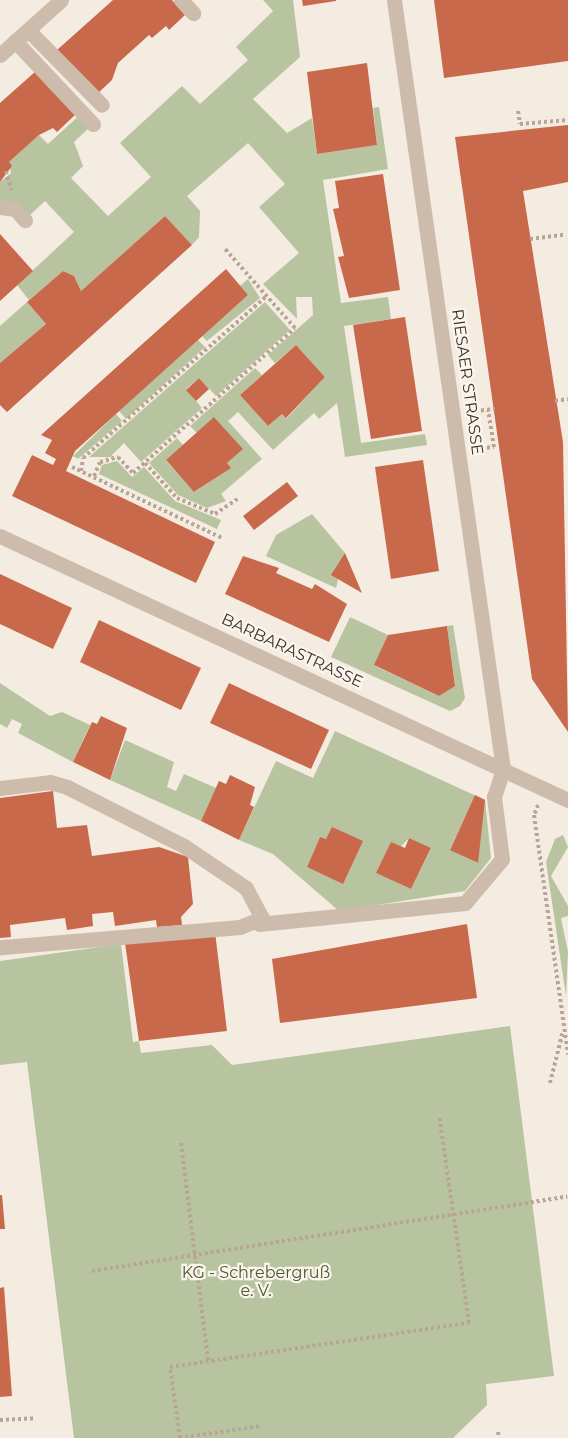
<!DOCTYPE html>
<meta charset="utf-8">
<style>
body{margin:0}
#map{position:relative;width:568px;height:1438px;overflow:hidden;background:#f4ebe1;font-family:Montserrat,sans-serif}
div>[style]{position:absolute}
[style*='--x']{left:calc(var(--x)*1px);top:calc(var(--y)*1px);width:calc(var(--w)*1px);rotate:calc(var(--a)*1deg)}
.green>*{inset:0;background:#b8c4a0}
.building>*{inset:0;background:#c8694b}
.path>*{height:4px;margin-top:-2px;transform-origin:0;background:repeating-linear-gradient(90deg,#b9a596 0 3px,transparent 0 6px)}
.minor>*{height:15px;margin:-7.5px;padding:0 7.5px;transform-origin:7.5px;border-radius:7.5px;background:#cdbbac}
span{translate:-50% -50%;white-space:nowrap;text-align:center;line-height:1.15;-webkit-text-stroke:4.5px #fbf5ee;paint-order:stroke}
.street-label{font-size:16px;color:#3b302b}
.park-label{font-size:16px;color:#4a5a2e}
</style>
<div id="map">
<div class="green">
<div style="clip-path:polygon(263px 0,293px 0,300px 57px,253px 99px,287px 133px,312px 118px,317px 154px,377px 145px,373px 108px,379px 107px,388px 169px,323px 180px,341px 303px,388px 297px,391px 319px,344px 326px,361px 443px,425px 434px,427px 445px,345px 457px,337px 403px,319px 419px,314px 413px,273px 450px,238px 412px,228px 421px,262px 459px,221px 494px,226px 501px,207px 508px,178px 495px,149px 463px,177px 438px,183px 445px,166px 461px,195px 492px,230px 468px,227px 463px,242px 449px,215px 418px,197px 433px,190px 426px,255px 368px,262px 375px,240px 395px,268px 426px,282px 414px,287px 418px,325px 377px,296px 345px,275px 363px,268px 355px,313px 315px,312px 297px,296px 297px,297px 319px,263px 284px,299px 253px,259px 207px,285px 184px,248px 143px,187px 196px,200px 211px,199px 237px,192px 245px,165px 216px,81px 291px,74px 276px,63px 271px,29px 300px,17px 285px,74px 232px,45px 201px,30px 215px,0 202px,0 182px,11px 173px,9px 162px,39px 135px,48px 144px,82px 113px,93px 124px,74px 142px,83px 166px,71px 178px,108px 216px,151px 177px,120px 143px,182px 86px,200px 104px,248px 60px,236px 47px,273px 11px)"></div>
<div style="clip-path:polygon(248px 279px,260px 298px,207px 341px,202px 336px,248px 295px,240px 286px)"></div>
<div style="clip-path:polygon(27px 302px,46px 324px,0 363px,0 326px)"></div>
<div style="clip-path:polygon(265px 302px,290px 330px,216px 396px,199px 378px,186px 389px,202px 408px,141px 462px,124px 443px,110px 457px,89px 457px)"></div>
<div style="clip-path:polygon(198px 340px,205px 347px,126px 419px,119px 411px)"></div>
<div style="clip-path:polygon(116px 414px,122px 421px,78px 459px,73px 456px)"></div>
<div style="clip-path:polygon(117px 461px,132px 477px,144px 467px,175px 501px,221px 520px,217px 529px,99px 474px,102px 465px)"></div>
<div style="clip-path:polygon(312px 514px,345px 553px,336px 588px,266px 556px,276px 535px)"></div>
<div style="clip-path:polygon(350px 617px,388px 635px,375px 666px,439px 696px,455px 685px,447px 626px,453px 625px,465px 698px,460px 706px,450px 711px,331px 657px)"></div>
<div style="clip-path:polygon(0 683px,50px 716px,62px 712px,90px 725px,73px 762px,18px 733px,22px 724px,12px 719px,7px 728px,0 724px)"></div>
<div style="clip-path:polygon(evenodd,335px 731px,485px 800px,491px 858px,465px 891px,339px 911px,273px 854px,239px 840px,276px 761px,313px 778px,335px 731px,475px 796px,478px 863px,477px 863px,450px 849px,475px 796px,335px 731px,320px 837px,326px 839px,343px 883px,307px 867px,320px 837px,335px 731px,409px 838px,431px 849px,411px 889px,376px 873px,409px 838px)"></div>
<div style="clip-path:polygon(125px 740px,174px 762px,167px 787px,176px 791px,184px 774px,216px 788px,201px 821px,110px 780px)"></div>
<div style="clip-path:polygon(563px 835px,568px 847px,551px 876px,568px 906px,568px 916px,561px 918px,568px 952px,566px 996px,546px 862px,555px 839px)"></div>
<div style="clip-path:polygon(121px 944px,133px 1042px,139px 1041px,141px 1053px,212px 1045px,232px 1065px,510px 1026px,554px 1376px,486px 1384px,487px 1405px,453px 1438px,74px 1438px,27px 1062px,0 1065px,0 961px)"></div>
</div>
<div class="building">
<div style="clip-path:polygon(113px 0,172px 0,185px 15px,169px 30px,166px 26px,152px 38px,149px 35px,118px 63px,112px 80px,97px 94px,57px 50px)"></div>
<div style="clip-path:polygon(302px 0,336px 0,336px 1px,303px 6px)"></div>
<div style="clip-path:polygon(434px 0,568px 0,568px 61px,444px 78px)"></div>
<div style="clip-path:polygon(367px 63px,377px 145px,317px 154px,307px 72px)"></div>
<div style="clip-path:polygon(36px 71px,75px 115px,57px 132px,53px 128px,39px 135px,9px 162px,12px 166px,0 182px,0 103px)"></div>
<div style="clip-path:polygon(568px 125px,568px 182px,523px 191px,563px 442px,568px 732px,532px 679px,455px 137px)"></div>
<div style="clip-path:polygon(383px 174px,400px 290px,349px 298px,338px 257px,344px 256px,333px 209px,339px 208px,335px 181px)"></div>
<div style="clip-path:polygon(165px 216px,192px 245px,7px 412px,0 405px,0 363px,46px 324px,27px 302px,63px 271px,74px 276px,81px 291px)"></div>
<div style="clip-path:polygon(0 234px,33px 271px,0 301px)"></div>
<div style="clip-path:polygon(226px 269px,248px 295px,75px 451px,66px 471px,215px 542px,196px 583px,12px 496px,32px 455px,53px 465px,56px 459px,45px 453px,52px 440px,41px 435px)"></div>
<div style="clip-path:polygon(405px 317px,422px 431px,371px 439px,353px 325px)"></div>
<div style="clip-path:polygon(296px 345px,325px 377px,286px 418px,282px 414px,268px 426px,240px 395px)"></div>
<div style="clip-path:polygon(199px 378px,209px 389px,196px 401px,186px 390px)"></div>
<div style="clip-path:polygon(214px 417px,243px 449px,227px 463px,231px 468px,194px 492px,166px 460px)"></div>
<div style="clip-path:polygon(423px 460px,439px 571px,391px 579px,375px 467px)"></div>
<div style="clip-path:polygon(287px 482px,298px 496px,254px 530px,243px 516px)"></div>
<div style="clip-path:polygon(345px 553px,362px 593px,331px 575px)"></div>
<div style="clip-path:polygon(243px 556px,279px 568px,276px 573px,312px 589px,315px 584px,347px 604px,329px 642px,225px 594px)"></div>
<div style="clip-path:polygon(0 574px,72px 608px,53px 649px,0 624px)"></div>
<div style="clip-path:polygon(99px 620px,201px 668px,181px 710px,80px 662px)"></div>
<div style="clip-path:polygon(447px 626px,455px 686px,439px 696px,374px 665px,388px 635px)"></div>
<div style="clip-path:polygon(229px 683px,329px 730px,311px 769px,210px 723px)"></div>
<div style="clip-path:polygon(101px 716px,127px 728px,110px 780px,73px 762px,92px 722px,97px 724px)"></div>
<div style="clip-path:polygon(230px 775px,255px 787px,250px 805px,254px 807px,239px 840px,201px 821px,219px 781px,226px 784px)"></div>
<div style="clip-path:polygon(53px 791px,57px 828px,87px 825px,92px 856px,159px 847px,188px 857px,193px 904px,181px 917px,182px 925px,157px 927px,156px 920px,115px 926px,113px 912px,92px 914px,93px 926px,67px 930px,65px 918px,10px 925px,11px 937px,0 938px,0 798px)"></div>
<div style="clip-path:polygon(475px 795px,485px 800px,478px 863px,450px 850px)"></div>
<div style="clip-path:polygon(332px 827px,363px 841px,343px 884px,307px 867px,320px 837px,326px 839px)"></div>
<div style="clip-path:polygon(409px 838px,431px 848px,411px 889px,376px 873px,391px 842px,405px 848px)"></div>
<div style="clip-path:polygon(467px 924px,477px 998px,280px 1023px,272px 959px)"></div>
<div style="clip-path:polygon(215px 932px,227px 1031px,139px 1041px,125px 943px)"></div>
<div style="clip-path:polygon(0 1195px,2px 1195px,5px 1229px,0 1229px)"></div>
<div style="clip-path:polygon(4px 1287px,12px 1396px,0 1397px,0 1288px)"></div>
</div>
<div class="path">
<div style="--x:518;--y:111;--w:13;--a:81"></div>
<div style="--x:520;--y:124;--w:48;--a:-4.8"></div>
<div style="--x:6;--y:171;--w:20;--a:75"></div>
<div style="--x:530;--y:239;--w:34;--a:-7"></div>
<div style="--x:555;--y:401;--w:13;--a:-9"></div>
<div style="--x:469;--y:412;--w:26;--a:-7"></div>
<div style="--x:475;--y:449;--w:19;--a:-6"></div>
<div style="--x:494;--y:447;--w:37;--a:-99"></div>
<div style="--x:145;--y:463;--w:47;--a:47.6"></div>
<div style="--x:177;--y:498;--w:41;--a:22.8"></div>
<div style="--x:215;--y:514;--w:29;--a:-34"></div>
<div style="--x:72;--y:467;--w:166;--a:25.3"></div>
<div style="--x:81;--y:471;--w:13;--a:-81"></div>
<div style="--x:83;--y:458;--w:245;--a:-41.4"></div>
<div style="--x:94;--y:476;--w:15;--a:-67"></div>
<div style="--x:100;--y:462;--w:19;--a:-16"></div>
<div style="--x:118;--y:457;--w:22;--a:47"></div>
<div style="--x:133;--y:473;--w:217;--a:-41.8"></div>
<div style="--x:295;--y:328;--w:106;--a:-131.5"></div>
<div style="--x:538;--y:805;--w:11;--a:112"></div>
<div style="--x:534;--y:815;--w:242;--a:81.9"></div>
<div style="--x:550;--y:1083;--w:54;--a:-76"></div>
<div style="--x:181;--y:1143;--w:220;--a:82.9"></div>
<div style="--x:92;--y:1271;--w:481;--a:-8.9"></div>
<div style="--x:0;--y:1420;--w:35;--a:-3"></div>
<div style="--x:498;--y:1432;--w:6;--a:81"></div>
<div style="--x:179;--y:1438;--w:83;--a:-8.3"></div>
<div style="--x:180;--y:1438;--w:72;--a:-98"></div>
<div style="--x:170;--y:1367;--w:302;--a:-8.4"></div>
<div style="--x:469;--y:1323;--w:210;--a:-98.2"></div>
</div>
<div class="minor">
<div style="--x:181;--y:0;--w:18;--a:47"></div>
<div style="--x:28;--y:30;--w:105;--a:45.4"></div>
<div style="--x:15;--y:41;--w:114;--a:46.8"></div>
<div style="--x:0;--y:55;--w:82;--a:-42"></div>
<div style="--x:0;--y:207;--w:15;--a:8"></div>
<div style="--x:15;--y:209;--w:15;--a:48"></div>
<div style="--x:0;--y:536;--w:626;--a:24.93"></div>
<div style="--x:0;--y:788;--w:50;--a:-6.8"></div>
<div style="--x:50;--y:782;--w:18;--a:16"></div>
<div style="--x:67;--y:787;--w:131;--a:26.8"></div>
<div style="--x:184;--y:846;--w:75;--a:34.1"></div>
<div style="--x:246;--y:888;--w:34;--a:62"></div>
<div style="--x:262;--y:918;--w:24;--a:158"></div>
<div style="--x:240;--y:927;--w:241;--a:175.2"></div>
<div style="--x:259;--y:924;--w:207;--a:-5.8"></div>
<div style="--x:465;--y:903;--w:57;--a:-49.9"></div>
<div style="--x:502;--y:859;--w:63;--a:-97.4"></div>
<div style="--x:494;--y:797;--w:29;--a:-72"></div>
<div style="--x:503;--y:769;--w:777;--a:-98.07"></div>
</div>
<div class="street-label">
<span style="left:467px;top:382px;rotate:82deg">RIESAER STRASSE</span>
<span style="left:292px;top:651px;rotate:25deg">BARBARASTRASSE</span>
</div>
<div class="park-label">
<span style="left:256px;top:1282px">KG - Schrebergruß<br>e. V.</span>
</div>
</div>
